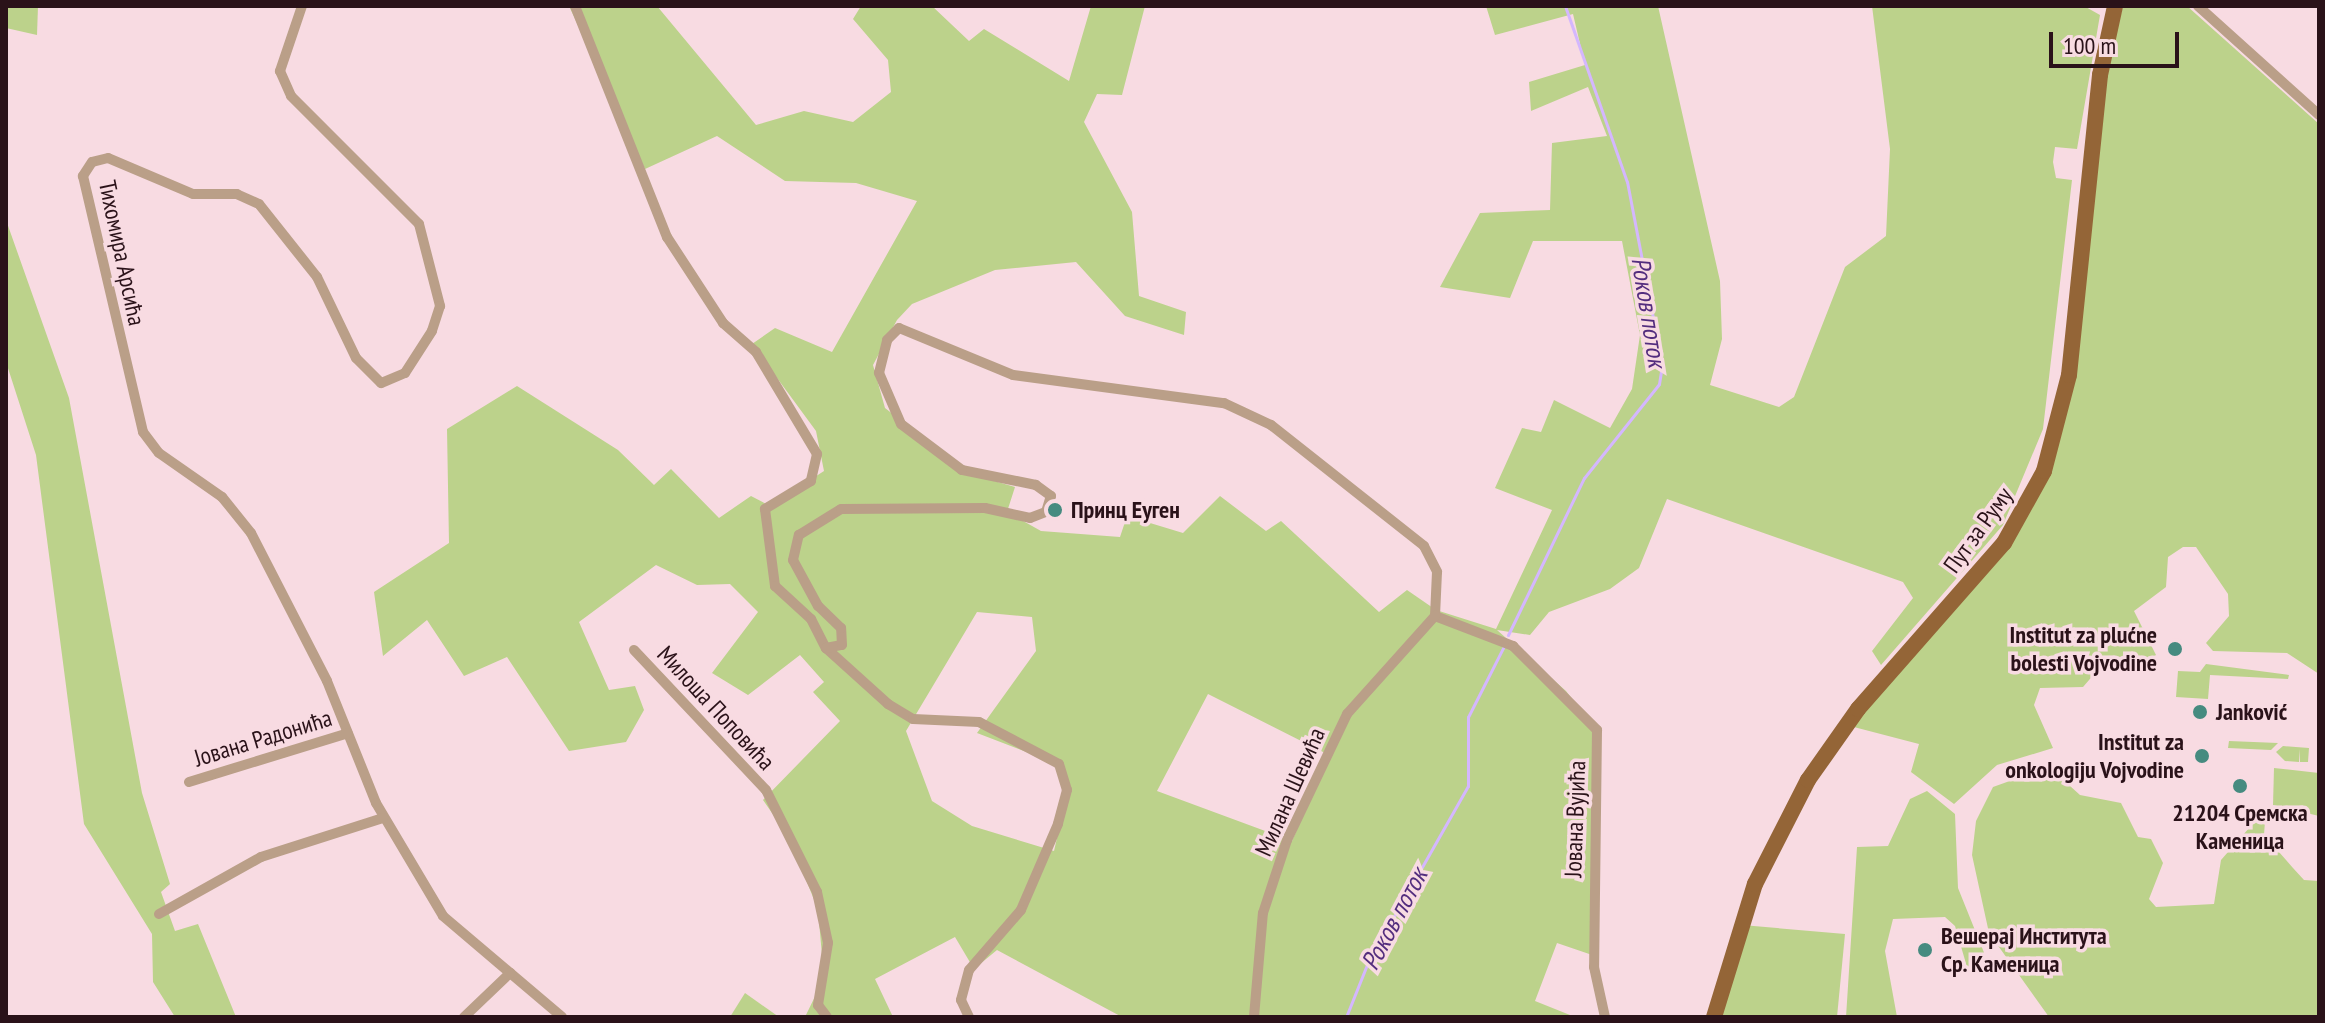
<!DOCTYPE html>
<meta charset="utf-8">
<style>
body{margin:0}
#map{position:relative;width:2325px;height:1023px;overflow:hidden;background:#f8dbe2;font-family:"PT Sans Narrow",sans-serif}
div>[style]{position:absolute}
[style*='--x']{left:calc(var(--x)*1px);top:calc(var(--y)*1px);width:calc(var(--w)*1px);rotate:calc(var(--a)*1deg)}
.green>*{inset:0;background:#bcd28b}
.stream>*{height:3px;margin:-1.5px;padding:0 1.5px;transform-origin:1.5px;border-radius:1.5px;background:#d4b7fe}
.minor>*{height:10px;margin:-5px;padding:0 5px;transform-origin:5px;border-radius:5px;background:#ba9f88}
.primary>*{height:16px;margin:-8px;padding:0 8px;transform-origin:8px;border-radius:8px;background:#946537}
.dots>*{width:22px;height:22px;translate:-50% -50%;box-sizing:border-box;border:4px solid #f8dbe2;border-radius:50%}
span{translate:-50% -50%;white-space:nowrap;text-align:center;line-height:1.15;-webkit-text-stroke:7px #f8dbe2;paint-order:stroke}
.street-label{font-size:24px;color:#2a1219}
.poi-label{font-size:24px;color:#2a1219;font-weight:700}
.left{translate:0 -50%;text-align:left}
.right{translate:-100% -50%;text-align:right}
.water-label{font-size:26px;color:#532d7e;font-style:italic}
.frame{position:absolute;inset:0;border:8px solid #2a1219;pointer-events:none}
.scale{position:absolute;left:2049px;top:32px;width:130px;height:36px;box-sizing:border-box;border:4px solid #2a1219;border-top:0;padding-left:10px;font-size:24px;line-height:28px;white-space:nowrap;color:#2a1219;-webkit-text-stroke:6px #f8dbe2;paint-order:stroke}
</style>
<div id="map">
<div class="green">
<div style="clip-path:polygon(6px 6px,38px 6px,37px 35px,6px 28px)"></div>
<div style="clip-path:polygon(evenodd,569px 6px,657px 6px,756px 125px,804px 111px,853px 122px,891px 92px,888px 60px,853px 19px,861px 6px,932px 6px,969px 41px,984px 29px,1069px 81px,1091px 6px,1145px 6px,1122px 95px,1097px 94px,1084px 122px,1132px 212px,1139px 296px,1186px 312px,1184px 335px,1125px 316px,1076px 262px,995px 270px,912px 304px,897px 320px,873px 365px,885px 408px,970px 474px,1015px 487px,1007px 512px,1041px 531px,1120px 537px,1127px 516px,1183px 533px,1220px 496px,1266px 531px,1281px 521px,1379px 612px,1407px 590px,1436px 610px,1496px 629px,1552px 510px,1495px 488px,1522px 428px,1541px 432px,1554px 400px,1610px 428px,1632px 389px,1640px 335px,1622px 241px,1533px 241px,1510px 298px,1440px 287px,1480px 213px,1550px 210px,1552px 143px,1607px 136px,1588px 87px,1531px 111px,1529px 82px,1585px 65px,1573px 14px,1495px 35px,1486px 6px,1658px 6px,1720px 281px,1722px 339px,1710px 385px,1779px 407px,1794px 397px,1845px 267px,1886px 236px,1890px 149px,1872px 6px,2084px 6px,2100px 15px,2077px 149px,2055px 147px,2053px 162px,2056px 178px,2072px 180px,2043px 429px,2003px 525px,1881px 665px,1872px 651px,1913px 598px,1903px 582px,1667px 499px,1639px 568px,1610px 589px,1549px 612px,1530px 635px,1497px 630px,1566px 691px,1598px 732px,1598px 957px,1557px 943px,1535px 1001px,1575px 1017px,1122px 1017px,997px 950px,974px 969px,955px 937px,875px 979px,893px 1017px,805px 1017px,824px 978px,818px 910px,790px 839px,763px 800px,840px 721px,813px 692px,824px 682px,800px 655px,748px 695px,712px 673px,758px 612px,730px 584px,697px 585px,656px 565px,579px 622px,609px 690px,635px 686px,644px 710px,626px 742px,569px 751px,507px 657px,464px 676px,427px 620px,383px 656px,374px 592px,449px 543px,447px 429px,517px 386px,618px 450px,654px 485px,671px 469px,719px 518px,751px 496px,770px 506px,824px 471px,816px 431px,752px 344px,775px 328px,832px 352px,917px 201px,856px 183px,785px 181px,717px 136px,645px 169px,569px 6px,977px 612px,1032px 617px,1036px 651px,977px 733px,1063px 766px,1069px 786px,1054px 851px,972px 826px,932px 801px,906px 731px,977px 612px,569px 6px,1208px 694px,1329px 755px,1292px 841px,1157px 791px,1208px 694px)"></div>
<div style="clip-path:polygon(2123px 6px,2187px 6px,2319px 124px,2319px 674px,2287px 653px,2213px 651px,2206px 643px,2229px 616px,2228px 594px,2196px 547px,2183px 547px,2168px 557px,2166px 587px,2134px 611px,2156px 655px,2134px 668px,2102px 665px,2083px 687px,2040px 688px,2034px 705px,2053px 748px,1997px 765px,1954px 804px,1911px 772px,1919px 744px,1850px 726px,1998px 561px,2048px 478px,2072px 389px,2106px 71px)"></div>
<div style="clip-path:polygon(6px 220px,69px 398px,142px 793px,170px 884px,161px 892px,175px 931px,198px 924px,236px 1017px,175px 1017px,153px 982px,152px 934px,84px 824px,36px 455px,6px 362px)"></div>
<div style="clip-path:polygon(2206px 664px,2289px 675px,2288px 679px,2210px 675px,2208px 699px,2176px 697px,2178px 671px,2200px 672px)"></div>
<div style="clip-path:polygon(2229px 741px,2278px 743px,2271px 750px,2228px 748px)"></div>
<div style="clip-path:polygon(2283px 746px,2309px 748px,2308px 762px,2300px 762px,2299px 749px,2299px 762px,2285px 761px,2276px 752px)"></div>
<div style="clip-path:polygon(2049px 767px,2080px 795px,2121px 803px,2138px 837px,2151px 839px,2163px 863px,2149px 899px,2156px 907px,2214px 904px,2221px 860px,2257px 819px,2265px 821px,2264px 835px,2293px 868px,2304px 880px,2319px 881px,2319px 1017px,2049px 1017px,1989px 933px,1972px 855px,1976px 821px,1993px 787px)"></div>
<div style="clip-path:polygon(2274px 768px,2319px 773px,2319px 816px,2273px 805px)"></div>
<div style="clip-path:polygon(1927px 791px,1955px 814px,1958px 888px,1989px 965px,1983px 975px,1967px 967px,1955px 926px,1945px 917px,1893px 919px,1885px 951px,1897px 1017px,1846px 1017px,1857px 847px,1888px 846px,1910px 799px)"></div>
<div style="clip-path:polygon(1742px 925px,1845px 934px,1837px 1017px,1718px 1017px)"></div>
<div style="clip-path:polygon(745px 993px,779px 1017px,730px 1017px)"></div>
</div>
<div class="stream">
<div style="--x:1508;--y:635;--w:174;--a:-64.2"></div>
<div style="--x:1584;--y:478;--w:120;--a:-51.4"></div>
<div style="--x:1659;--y:384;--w:19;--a:-81"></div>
<div style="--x:1662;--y:365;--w:186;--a:-100.8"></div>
<div style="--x:1627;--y:182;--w:187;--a:-109.4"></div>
<div style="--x:1346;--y:1017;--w:59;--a:-68.2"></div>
<div style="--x:1368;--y:962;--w:202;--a:-60.4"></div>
<div style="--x:1468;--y:786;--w:69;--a:-90"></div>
<div style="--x:1468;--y:717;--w:80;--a:-63.1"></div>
</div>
<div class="minor">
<div style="--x:302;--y:6;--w:69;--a:108.7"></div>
<div style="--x:280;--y:71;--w:27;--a:66"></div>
<div style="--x:291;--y:96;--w:181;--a:45"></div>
<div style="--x:419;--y:224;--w:85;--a:75.6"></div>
<div style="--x:440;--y:306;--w:26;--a:108"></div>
<div style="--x:432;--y:331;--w:50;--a:122.7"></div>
<div style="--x:405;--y:373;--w:26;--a:157"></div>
<div style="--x:381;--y:383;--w:35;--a:-135"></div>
<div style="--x:356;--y:358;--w:90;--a:-115.7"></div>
<div style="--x:317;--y:277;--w:93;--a:-128.5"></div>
<div style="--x:259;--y:204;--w:24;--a:-156"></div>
<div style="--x:237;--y:194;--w:44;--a:180"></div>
<div style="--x:193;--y:194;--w:92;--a:-157"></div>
<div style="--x:108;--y:158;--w:16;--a:166"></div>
<div style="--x:92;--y:162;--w:17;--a:123"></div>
<div style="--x:83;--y:176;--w:263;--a:76.8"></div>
<div style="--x:143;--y:432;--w:26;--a:53"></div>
<div style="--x:159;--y:453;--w:77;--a:34.9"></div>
<div style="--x:222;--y:497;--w:46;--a:51.1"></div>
<div style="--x:251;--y:533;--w:166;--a:62.8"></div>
<div style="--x:327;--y:681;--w:131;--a:68.1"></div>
<div style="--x:376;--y:803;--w:131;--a:59.3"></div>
<div style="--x:443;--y:916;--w:156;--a:40.3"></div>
<div style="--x:575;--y:6;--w:249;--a:68.3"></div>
<div style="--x:667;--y:237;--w:103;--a:56.9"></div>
<div style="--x:723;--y:323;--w:44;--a:41.3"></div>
<div style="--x:756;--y:352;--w:119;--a:59.1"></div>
<div style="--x:817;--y:454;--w:28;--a:103"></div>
<div style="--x:811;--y:481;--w:54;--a:148.7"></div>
<div style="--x:765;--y:509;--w:78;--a:82.6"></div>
<div style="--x:775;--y:586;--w:49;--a:42.5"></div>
<div style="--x:811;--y:619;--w:33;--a:63"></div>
<div style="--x:826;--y:648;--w:84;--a:42.1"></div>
<div style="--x:888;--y:704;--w:29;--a:31"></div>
<div style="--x:913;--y:719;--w:66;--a:2.6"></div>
<div style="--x:979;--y:722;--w:90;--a:27.7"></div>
<div style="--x:1059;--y:764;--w:27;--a:73"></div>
<div style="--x:1067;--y:790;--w:35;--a:105"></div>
<div style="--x:1058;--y:824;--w:94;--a:113.3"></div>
<div style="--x:1021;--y:910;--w:79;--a:130.9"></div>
<div style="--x:969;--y:970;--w:31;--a:105"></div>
<div style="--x:961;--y:1000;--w:19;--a:65"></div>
<div style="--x:2198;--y:6;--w:163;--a:42"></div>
<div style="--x:1435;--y:616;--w:84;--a:21"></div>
<div style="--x:1513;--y:646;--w:119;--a:45"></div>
<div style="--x:1597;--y:730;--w:237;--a:90.7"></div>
<div style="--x:1594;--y:967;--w:51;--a:77.6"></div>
<div style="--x:826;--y:648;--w:16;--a:-11"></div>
<div style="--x:842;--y:645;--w:17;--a:-93"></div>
<div style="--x:841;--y:628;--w:32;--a:-136"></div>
<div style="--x:818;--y:606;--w:52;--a:-118.5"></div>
<div style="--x:793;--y:560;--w:26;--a:-77"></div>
<div style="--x:799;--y:535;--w:49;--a:-31.8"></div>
<div style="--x:841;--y:509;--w:144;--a:-0.4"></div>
<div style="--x:985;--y:508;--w:46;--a:12.5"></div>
<div style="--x:1030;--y:518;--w:17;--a:-21"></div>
<div style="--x:1046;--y:512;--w:17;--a:-73"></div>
<div style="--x:1051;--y:496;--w:19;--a:-144"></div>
<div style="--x:1036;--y:485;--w:76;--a:-168.5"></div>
<div style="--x:962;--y:470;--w:76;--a:-143"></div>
<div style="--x:901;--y:424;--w:56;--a:-113.3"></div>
<div style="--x:879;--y:373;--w:34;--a:-76"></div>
<div style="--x:887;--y:340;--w:17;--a:-45"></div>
<div style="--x:899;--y:328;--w:123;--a:22.4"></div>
<div style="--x:1013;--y:375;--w:213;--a:7.6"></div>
<div style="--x:1224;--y:403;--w:52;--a:25.1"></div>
<div style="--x:1271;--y:425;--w:195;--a:38.3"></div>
<div style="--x:1424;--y:546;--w:29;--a:63"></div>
<div style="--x:1437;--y:572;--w:44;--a:92.6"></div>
<div style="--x:634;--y:650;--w:192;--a:46.7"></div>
<div style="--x:766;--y:790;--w:114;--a:63.4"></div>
<div style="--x:817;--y:892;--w:52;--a:77.8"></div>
<div style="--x:828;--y:943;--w:63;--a:99.2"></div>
<div style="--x:818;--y:1005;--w:15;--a:53"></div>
<div style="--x:189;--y:782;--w:166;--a:-17.1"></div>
<div style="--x:159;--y:914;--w:117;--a:-29.2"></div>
<div style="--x:261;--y:857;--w:128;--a:-17.7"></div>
<div style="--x:464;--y:1017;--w:64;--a:-43.7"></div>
<div style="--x:1254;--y:1017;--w:104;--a:-85.1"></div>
<div style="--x:1263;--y:913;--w:77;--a:-71.8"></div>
<div style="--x:1287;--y:840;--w:140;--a:-64.5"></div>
<div style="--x:1347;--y:714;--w:132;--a:-48.1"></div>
</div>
<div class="primary">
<div style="--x:1714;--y:1017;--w:139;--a:-72.9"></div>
<div style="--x:1755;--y:884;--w:117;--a:-63"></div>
<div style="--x:1808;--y:780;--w:87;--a:-54.8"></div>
<div style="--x:1858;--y:709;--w:221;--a:-48.7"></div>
<div style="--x:2004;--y:543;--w:82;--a:-60.9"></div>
<div style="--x:2044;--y:471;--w:99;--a:-75.4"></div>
<div style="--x:2069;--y:375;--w:302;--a:-84.1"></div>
<div style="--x:2100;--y:75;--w:71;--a:-77.7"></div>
</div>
<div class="dots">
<div style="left:1055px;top:510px;background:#468b80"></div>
<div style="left:2175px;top:649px;background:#468b80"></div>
<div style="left:2200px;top:712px;background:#468b80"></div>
<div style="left:2202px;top:756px;background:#468b80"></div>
<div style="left:2240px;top:786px;background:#468b80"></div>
<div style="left:1925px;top:950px;background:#468b80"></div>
</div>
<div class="street-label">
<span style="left:122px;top:253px;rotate:78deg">Тихомира Арсића</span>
<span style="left:1978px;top:530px;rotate:-54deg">Пут за Руму</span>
<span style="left:716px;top:708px;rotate:47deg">Милоша Поповића</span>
<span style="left:263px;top:738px;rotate:-17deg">Јована Радонића</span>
<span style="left:1290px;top:792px;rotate:-66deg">Милана Шевића</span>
<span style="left:1575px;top:819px;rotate:-88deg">Јована Вујића</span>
</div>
<div class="poi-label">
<span class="left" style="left:1071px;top:510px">Принц Еуген</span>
<span class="right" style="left:2157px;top:649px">Institut za plućne<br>bolesti Vojvodine</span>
<span class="left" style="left:2216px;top:712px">Janković</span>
<span class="right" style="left:2184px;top:756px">Institut za<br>onkologiju Vojvodine</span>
<span style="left:2240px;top:827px">21204 Сремска<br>Каменица</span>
<span class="left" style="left:1941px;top:950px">Вешерај Института<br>Ср. Каменица</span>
</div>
<div class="water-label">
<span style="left:1649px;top:312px;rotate:81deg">Роков поток</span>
<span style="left:1394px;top:919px;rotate:-62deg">Роков поток</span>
</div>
<div class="frame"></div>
<div class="scale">100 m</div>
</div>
